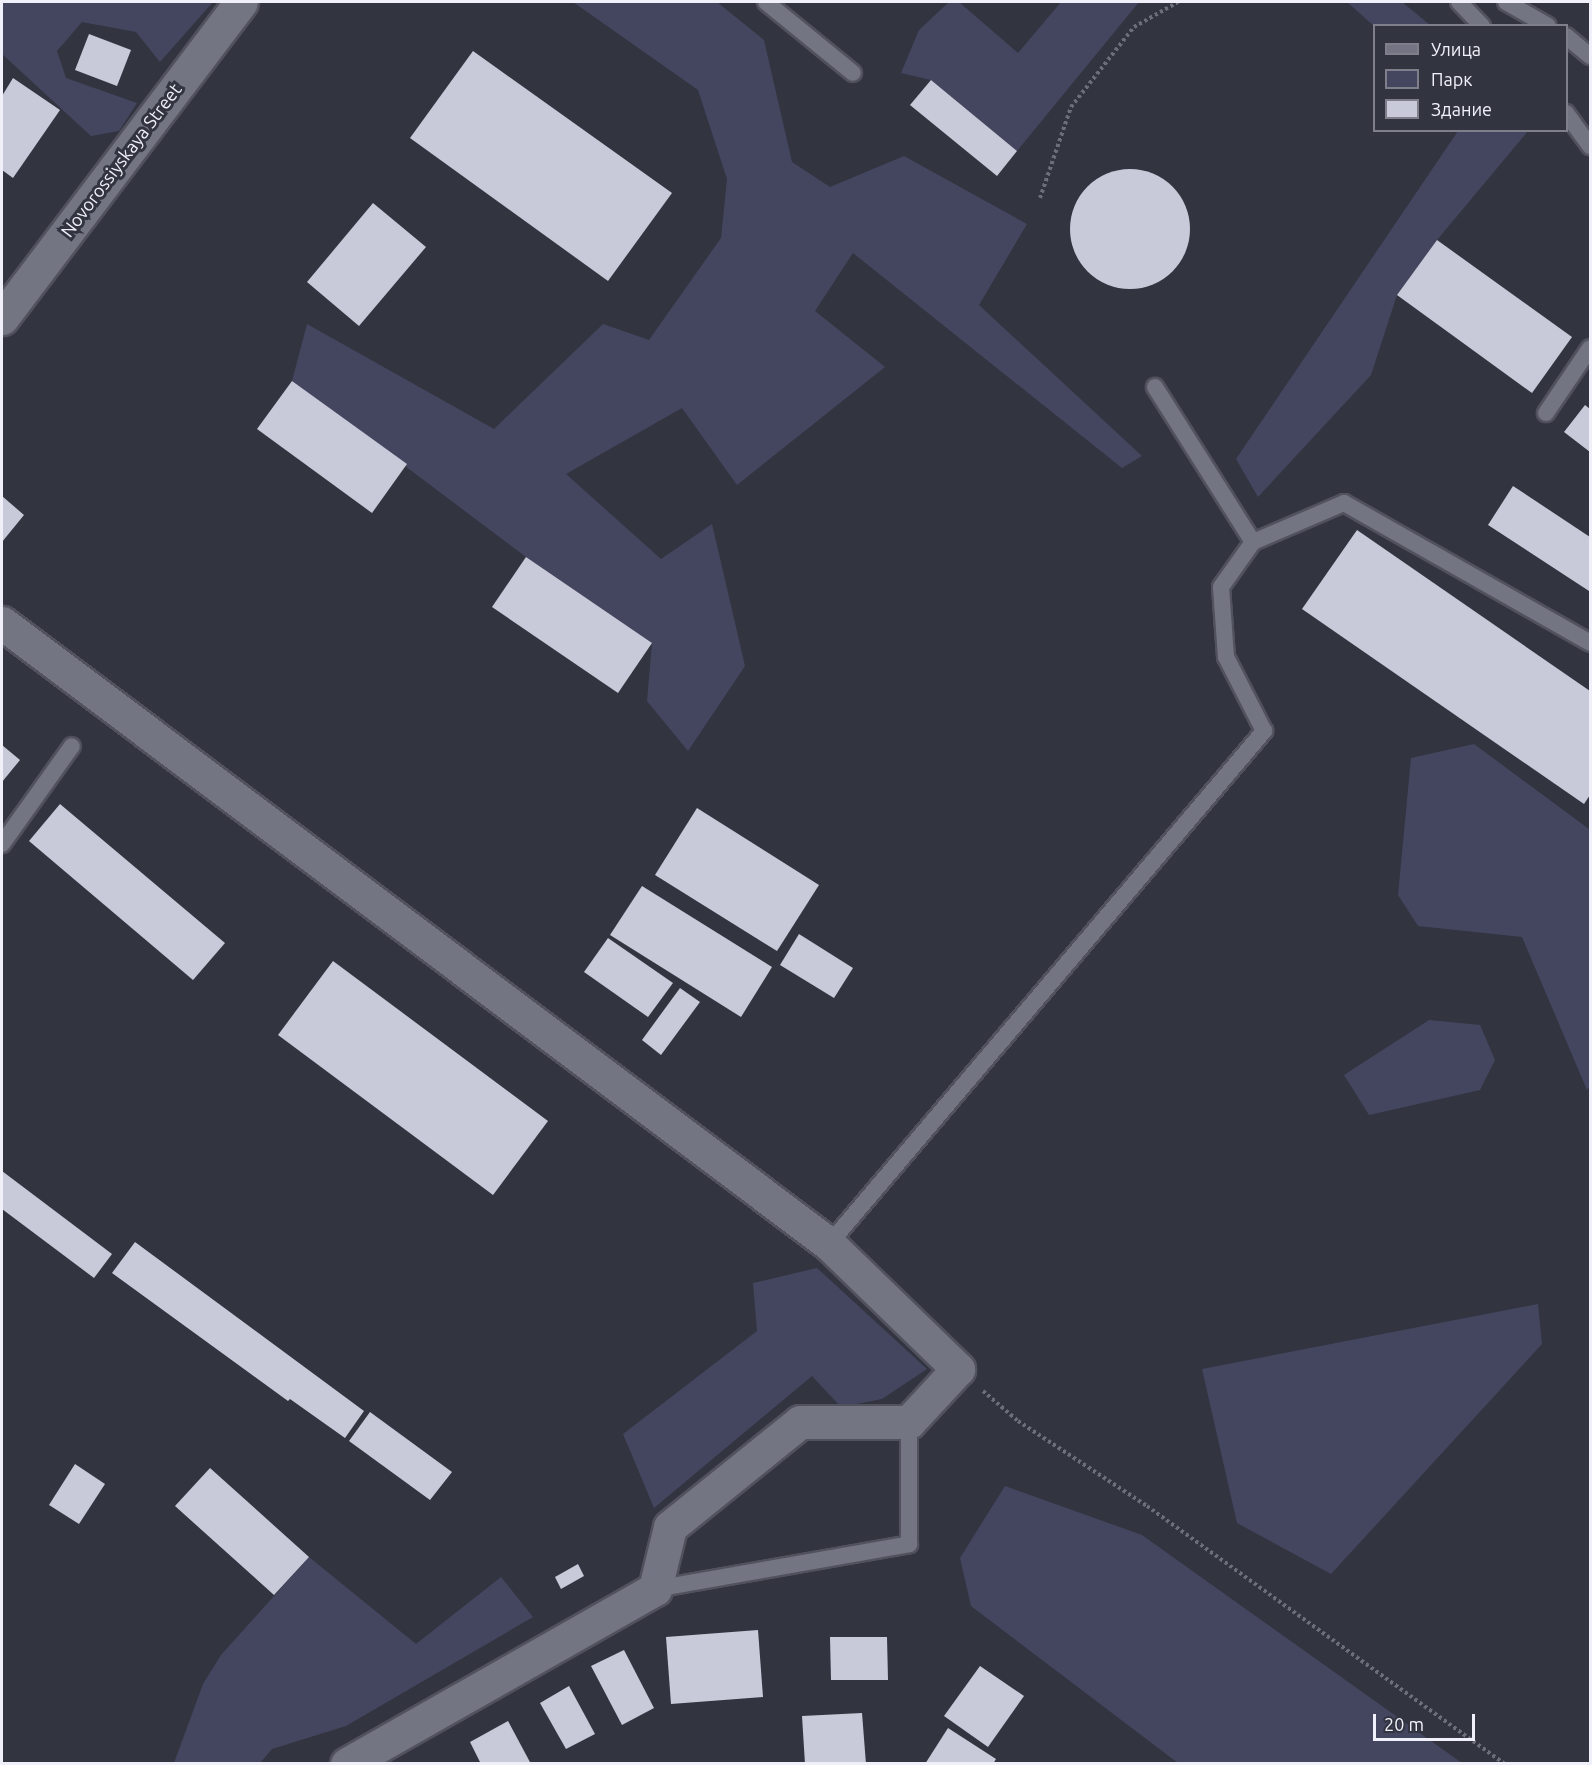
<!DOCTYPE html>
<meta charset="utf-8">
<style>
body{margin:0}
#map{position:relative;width:1592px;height:1765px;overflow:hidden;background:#323440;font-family:Ubuntu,sans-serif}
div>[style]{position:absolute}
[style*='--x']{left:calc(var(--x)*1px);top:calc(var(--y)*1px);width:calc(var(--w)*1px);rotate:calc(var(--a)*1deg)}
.green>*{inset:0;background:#444660}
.building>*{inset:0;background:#c8cada}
.round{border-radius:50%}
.path>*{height:4px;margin-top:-2px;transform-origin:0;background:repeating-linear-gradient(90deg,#6c6e79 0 3px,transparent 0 6px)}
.roads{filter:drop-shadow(2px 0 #51525e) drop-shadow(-2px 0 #51525e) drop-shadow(0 2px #51525e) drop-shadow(0 -2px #51525e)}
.service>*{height:16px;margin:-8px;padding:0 8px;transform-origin:8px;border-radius:8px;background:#737583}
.minor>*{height:33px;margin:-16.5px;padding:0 16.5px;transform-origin:16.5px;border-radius:16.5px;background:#737583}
span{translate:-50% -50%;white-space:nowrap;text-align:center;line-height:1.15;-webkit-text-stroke:6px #323440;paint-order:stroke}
.street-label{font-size:18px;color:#eff0f9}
.frame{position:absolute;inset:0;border:3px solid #eff0f9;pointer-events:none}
.legend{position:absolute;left:1373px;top:24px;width:195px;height:108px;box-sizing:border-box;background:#323440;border:2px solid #7e7f8a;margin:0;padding:8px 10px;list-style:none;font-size:18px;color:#eff0f9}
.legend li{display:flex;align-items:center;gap:12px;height:30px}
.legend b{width:30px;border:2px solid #7e7f8a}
.scale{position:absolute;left:1373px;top:1714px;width:102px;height:27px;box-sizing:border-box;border:3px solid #eff0f9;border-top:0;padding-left:8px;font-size:18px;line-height:21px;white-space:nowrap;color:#eff0f9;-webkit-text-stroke:4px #323440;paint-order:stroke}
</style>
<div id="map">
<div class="green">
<div style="clip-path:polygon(2px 2px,213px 2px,160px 62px,136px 32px,82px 22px,57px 51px,66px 78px,137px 103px,119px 131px,91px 136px,2px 54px)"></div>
<div style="clip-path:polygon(573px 2px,717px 2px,764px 40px,792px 162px,830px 187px,904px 156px,1027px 224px,979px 305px,1142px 456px,1122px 468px,853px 253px,815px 311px,885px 367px,737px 485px,682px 408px,566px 474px,661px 559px,712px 524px,745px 666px,688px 751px,647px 701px,652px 643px,526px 557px,292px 381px,307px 324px,494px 429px,603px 324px,649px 340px,721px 238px,727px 179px,698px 90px)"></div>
<div style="clip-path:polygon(949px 2px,959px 2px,1018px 53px,1061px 2px,1139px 2px,1017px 151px,931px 80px,901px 73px,919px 30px)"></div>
<div style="clip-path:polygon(1347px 2px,1402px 2px,1430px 25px,1374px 26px)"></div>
<div style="clip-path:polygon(1458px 131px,1528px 131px,1437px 240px,1397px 295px,1371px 375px,1258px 497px,1236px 459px)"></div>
<div style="clip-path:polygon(1474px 744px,1589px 829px,1590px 1086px,1587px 1090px,1522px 937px,1418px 926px,1398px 895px,1411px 758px)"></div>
<div style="clip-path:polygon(1429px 1020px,1480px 1025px,1495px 1060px,1480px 1090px,1369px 1115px,1344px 1075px)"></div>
<div style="clip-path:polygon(817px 1268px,927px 1369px,882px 1399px,841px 1407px,812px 1376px,654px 1508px,623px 1434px,757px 1331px,753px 1283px)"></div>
<div style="clip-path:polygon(1538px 1304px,1542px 1344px,1331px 1574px,1237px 1523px,1202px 1369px)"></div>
<div style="clip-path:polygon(1005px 1486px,1142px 1535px,1462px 1763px,1178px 1763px,971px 1606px,960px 1558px)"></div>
<div style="clip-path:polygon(309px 1557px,416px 1644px,501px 1577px,533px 1617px,346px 1726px,272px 1749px,260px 1763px,174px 1763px,203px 1684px,221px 1655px)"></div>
</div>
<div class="building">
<div style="clip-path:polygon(89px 34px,131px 50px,117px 86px,75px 70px)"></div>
<div style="clip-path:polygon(473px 51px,672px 193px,608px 281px,410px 138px)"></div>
<div style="clip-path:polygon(13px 78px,60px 110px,13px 178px,2px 170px,2px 96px)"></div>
<div style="clip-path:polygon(931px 80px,1017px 151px,997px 176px,910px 105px)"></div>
<div class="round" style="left:1070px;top:169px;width:120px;height:120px"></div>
<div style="clip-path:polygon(373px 203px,426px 247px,359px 326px,307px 282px)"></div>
<div style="clip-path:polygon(1437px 240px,1572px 337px,1532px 393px,1397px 295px)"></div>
<div style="clip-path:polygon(292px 381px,407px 464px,372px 513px,257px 429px)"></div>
<div style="clip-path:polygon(1585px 405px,1590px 409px,1590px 452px,1564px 432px)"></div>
<div style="clip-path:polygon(1513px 486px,1590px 537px,1589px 591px,1488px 525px)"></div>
<div style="clip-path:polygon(2px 496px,24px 515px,2px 542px)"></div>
<div style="clip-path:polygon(1357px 530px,1590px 691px,1590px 795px,1584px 804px,1302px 609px)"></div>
<div style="clip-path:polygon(526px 557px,652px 643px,618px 693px,492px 607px)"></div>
<div style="clip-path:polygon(2px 745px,20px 760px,2px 782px)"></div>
<div style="clip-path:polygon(60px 804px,225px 943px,193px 980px,29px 841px)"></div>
<div style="clip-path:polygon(697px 808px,819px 885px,777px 951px,655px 875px)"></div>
<div style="clip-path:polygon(642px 886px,772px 967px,741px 1017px,610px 935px)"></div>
<div style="clip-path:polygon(799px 934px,853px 968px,834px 998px,780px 965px)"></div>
<div style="clip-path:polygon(608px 938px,673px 983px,648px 1017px,584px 972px)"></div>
<div style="clip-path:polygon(333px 961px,548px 1121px,493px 1195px,278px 1035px)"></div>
<div style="clip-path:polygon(680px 988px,700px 1002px,661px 1055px,642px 1040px)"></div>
<div style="clip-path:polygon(2px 1171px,112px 1254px,94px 1278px,2px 1209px)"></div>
<div style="clip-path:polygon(135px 1242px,364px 1411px,345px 1438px,290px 1399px,288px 1401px,112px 1273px)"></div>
<div style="clip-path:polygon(370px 1412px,452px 1472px,430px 1500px,349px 1441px)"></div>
<div style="clip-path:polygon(75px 1464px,105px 1484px,79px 1524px,49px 1505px)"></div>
<div style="clip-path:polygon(210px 1468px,309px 1557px,274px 1595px,175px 1506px)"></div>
<div style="clip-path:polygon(578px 1564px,584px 1576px,561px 1589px,555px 1577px)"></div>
<div style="clip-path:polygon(758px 1630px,763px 1697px,671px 1704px,666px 1637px)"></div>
<div style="clip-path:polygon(830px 1637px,887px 1637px,888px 1680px,831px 1680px)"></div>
<div style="clip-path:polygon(624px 1650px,654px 1708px,622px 1725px,591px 1666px)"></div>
<div style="clip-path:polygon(980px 1666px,1024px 1696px,988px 1747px,944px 1716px)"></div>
<div style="clip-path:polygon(569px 1686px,595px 1734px,566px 1749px,540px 1703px)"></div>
<div style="clip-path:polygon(862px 1713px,866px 1764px,805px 1764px,802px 1716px)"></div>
<div style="clip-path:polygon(508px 1721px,531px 1764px,481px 1764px,470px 1742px)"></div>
<div style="clip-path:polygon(948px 1728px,996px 1759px,993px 1764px,925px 1764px)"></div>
</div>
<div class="path">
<div style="--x:1040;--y:198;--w:96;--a:-71.2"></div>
<div style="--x:1071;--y:107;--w:102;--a:-51.8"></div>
<div style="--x:1134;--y:27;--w:51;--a:-29.6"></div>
<div style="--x:983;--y:1391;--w:46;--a:40.6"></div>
<div style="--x:1018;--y:1421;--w:154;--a:33.4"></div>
<div style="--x:1147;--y:1506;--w:441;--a:35.8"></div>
</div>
<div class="roads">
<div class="service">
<div style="--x:766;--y:2;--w:112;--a:39.2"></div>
<div style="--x:1459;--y:2;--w:33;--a:46"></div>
<div style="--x:1506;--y:2;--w:48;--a:29.7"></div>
<div style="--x:1566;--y:36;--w:31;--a:40"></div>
<div style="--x:1566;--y:113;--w:41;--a:54"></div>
<div style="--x:1155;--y:387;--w:183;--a:57.7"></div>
<div style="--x:1546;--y:413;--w:78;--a:-55.9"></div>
<div style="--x:2;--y:844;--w:120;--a:-54.5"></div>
<div style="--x:829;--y:1244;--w:673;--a:-49.7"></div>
<div style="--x:1264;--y:731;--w:83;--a:-117.2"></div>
<div style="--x:1226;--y:657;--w:70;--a:-94.1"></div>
<div style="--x:1221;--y:587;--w:55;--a:-54.6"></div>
<div style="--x:1253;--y:542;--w:99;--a:-23.2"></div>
<div style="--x:1344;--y:503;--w:283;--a:29.6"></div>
<div style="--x:655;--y:1589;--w:258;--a:-10"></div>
<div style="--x:909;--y:1544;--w:122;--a:-90"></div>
</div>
<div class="minor">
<div style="--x:2;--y:318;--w:396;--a:-52.9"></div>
<div style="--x:2;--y:623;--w:1034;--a:36.9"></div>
<div style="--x:829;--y:1244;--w:180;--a:44.1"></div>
<div style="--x:958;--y:1369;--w:72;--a:132.8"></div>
<div style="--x:909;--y:1422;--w:109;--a:180"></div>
<div style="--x:800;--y:1422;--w:167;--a:141.1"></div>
<div style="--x:670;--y:1527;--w:64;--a:103.6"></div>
<div style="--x:655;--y:1589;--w:354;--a:150.4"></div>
</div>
</div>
<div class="street-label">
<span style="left:121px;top:160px;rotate:-53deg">Novorossiyskaya Street</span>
</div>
<div class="frame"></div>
<ul class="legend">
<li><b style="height:8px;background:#737583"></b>Улица</li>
<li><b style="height:16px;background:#444660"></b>Парк</li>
<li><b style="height:16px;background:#c8cada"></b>Здание</li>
</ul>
<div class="scale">20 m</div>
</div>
